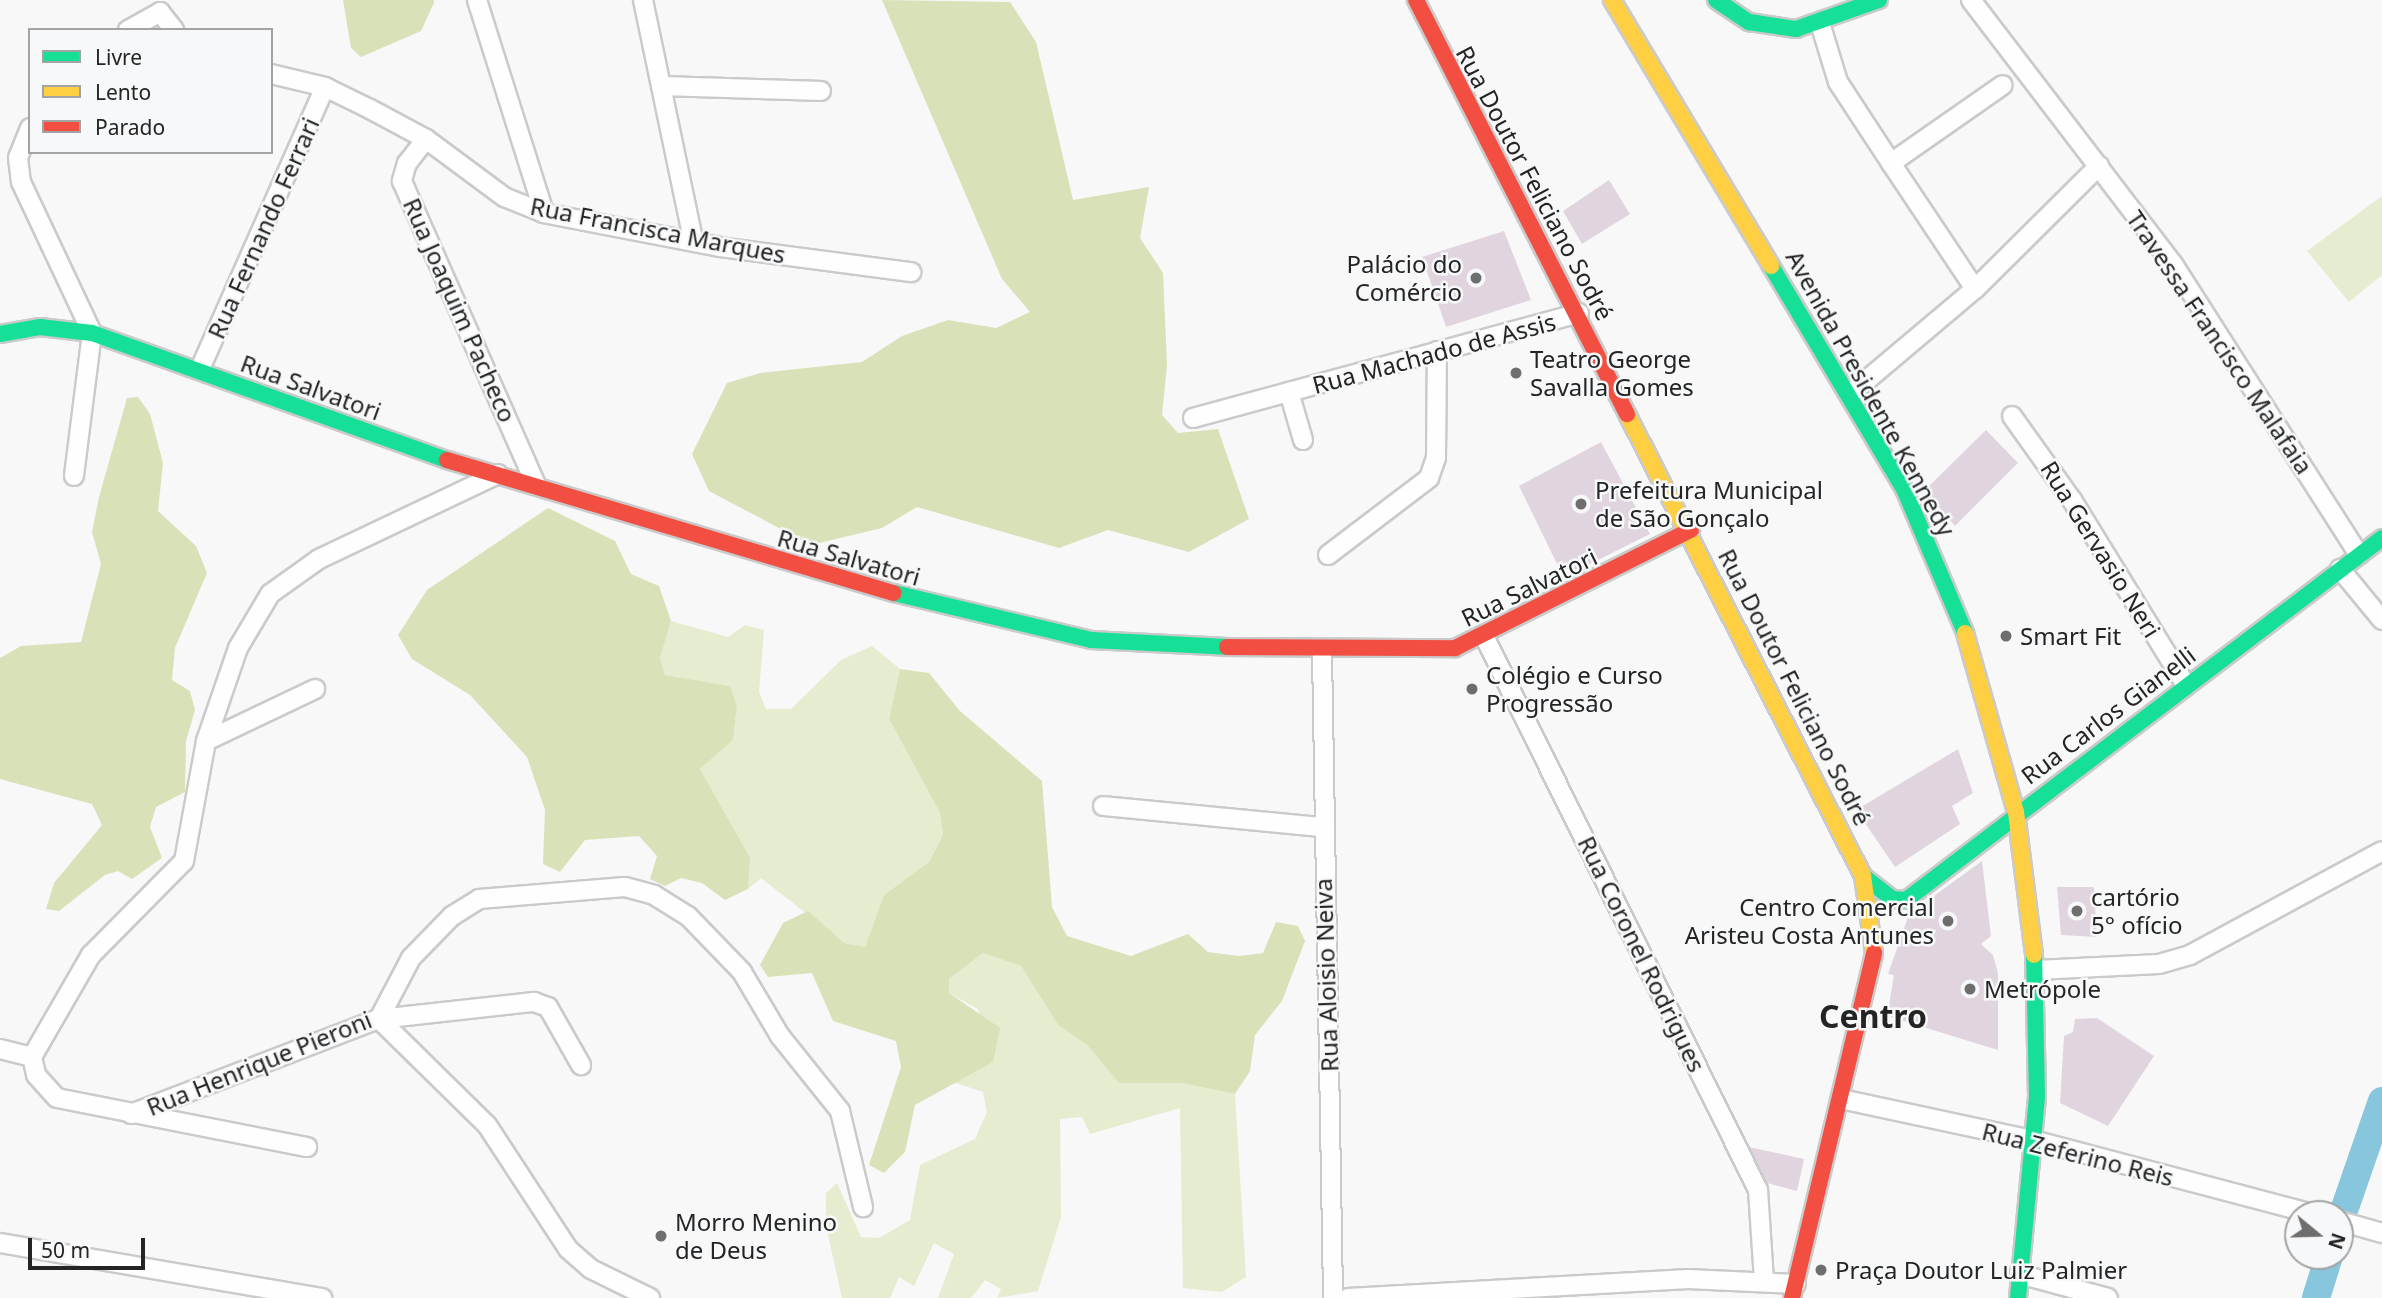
<!DOCTYPE html>
<meta charset="utf-8">
<style>
body{margin:0}
#map{position:relative;width:2382px;height:1298px;overflow:hidden;background:#f8f8f8;font-family:"Noto Sans",sans-serif}
div>[style]{position:absolute}
[style*='--x']{left:calc(var(--x)*1px);top:calc(var(--y)*1px);width:calc(var(--w)*1px);rotate:calc(var(--a)*1deg)}
.green>*{inset:0;background:#e5eccf}
.forest>*{inset:0;background:#d9e1b9}
.river>*{height:28px;margin:-14px;padding:0 14px;transform-origin:14px;border-radius:14px;background:#87c6dc}
.building>*{inset:0;background:#e0d5df}
.roads{filter:drop-shadow(2px 0 #cacaca) drop-shadow(-2px 0 #cacaca) drop-shadow(0 2px #cacaca) drop-shadow(0 -2px #cacaca)}
.street>*{height:18px;margin:-9px;padding:0 9px;transform-origin:9px;border-radius:9px;background:#fefefe}
.fast>*{height:16px;margin:-8px;padding:0 8px;transform-origin:8px;border-radius:8px;background:#16e098}
.slow>*{height:16px;margin:-8px;padding:0 8px;transform-origin:8px;border-radius:8px;background:#ffcf43}
.jam>*{height:16px;margin:-8px;padding:0 8px;transform-origin:8px;border-radius:8px;background:#f24e42}
.dots>*{width:19px;height:19px;translate:-50% -50%;box-sizing:border-box;border:4px solid #f7f8f9;border-radius:50%}
span{translate:-50% -50%;white-space:nowrap;text-align:center;line-height:1.15;-webkit-text-stroke:5px #f7f8f9;paint-order:stroke}
.street-label{font-size:24px;color:#242425}
.poi-label{font-size:24px;color:#242425}
.right{translate:-100% -50%;text-align:right}
.left{translate:0 -50%;text-align:left}
.district-label{font-size:32px;color:#242425;font-weight:700}
.legend{position:absolute;left:28px;top:28px;width:245px;height:126px;box-sizing:border-box;background:#f7f8f9;border:2px solid #a3a3a4;margin:0;padding:9px 12px;list-style:none;font-size:21px;color:#242425}
.legend li{display:flex;align-items:center;gap:14px;height:35px}
.legend b{width:35px;border:2px solid #a3a3a4}
.north{position:absolute;left:2284px;top:1200px;width:70px;height:70px;box-sizing:border-box;background:#f7f8f9;border:2px solid #a3a3a4;border-radius:50%;rotate:109deg;font-size:19px;font-weight:700;line-height:28px;text-align:center;color:#242425}
.north::after{content:'';display:block;margin:auto;width:24px;height:32px;background:#6e6e6f;clip-path:polygon(50% 0,100% 100%,50% 72%,0 100%)}
.scale{position:absolute;left:28px;top:1238px;width:117px;height:32px;box-sizing:border-box;border:4px solid #242425;border-top:0;padding-left:9px;font-size:21px;line-height:24px;white-space:nowrap;color:#242425;-webkit-text-stroke:5px #f7f8f9;paint-order:stroke}
</style>
<div id="map">
<div class="green">
<div style="clip-path:polygon(2382px 196px,2382px 275px,2349px 302px,2307px 251px)"></div>
<div style="clip-path:polygon(671px 621px,728px 637px,745px 625px,764px 630px,759px 692px,766px 709px,791px 709px,841px 660px,872px 646px,900px 669px,889px 719px,940px 813px,943px 835px,929px 862px,884px 895px,865px 947px,844px 943px,761px 878px,748px 889px,749px 858px,700px 769px,733px 740px,737px 706px,729px 686px,665px 675px,660px 658px)"></div>
<div style="clip-path:polygon(983px 953px,1021px 966px,1058px 1025px,1087px 1045px,1119px 1083px,1182px 1083px,1235px 1094px,1246px 1277px,1222px 1292px,1183px 1288px,1180px 1108px,1090px 1134px,1082px 1117px,1060px 1119px,1061px 1217px,1038px 1291px,997px 1298px,1001px 1289px,985px 1280px,971px 1298px,938px 1298px,954px 1254px,934px 1243px,914px 1286px,899px 1277px,890px 1298px,842px 1298px,826px 1226px,826px 1193px,837px 1183px,861px 1237px,879px 1238px,910px 1220px,920px 1165px,975px 1139px,987px 1112px,983px 1092px,953px 1082px,993px 1062px,978px 1009px,949px 993px,949px 979px)"></div>
</div>
<div class="forest">
<div style="clip-path:polygon(343px 0,434px 0,434px 3px,421px 31px,361px 57px,351px 48px)"></div>
<div style="clip-path:polygon(882px 0,1010px 2px,1036px 42px,1073px 200px,1149px 187px,1140px 238px,1163px 273px,1167px 365px,1162px 415px,1178px 433px,1218px 429px,1249px 519px,1189px 552px,1108px 530px,1059px 548px,917px 507px,882px 528px,811px 545px,709px 491px,692px 454px,727px 383px,760px 373px,862px 362px,902px 336px,948px 320px,996px 328px,1030px 312px,1002px 279px)"></div>
<div style="clip-path:polygon(138px 397px,150px 414px,163px 463px,158px 511px,196px 546px,207px 573px,175px 648px,172px 680px,190px 691px,195px 710px,186px 741px,185px 792px,156px 807px,150px 827px,162px 858px,132px 879px,118px 871px,105px 875px,59px 911px,46px 909px,54px 883px,102px 825px,92px 804px,0 779px,0 658px,21px 646px,81px 642px,101px 564px,92px 532px,99px 497px,127px 398px)"></div>
<div style="clip-path:polygon(548px 508px,615px 541px,631px 574px,659px 586px,671px 621px,660px 658px,665px 675px,730px 686px,737px 706px,733px 740px,700px 769px,750px 858px,748px 889px,725px 900px,702px 883px,681px 878px,665px 886px,650px 879px,657px 856px,639px 836px,585px 840px,560px 872px,543px 864px,545px 810px,527px 757px,470px 695px,412px 659px,398px 635px,427px 590px)"></div>
<div style="clip-path:polygon(900px 669px,929px 673px,960px 711px,1042px 781px,1052px 907px,1067px 936px,1131px 956px,1188px 934px,1208px 952px,1239px 956px,1263px 953px,1276px 922px,1298px 926px,1305px 941px,1282px 1001px,1255px 1035px,1250px 1071px,1235px 1094px,1182px 1083px,1119px 1083px,1087px 1045px,1058px 1025px,1021px 966px,983px 953px,949px 979px,949px 993px,1000px 1028px,993px 1062px,915px 1105px,905px 1152px,884px 1173px,869px 1165px,901px 1067px,896px 1041px,833px 1021px,812px 973px,768px 977px,760px 965px,783px 923px,808px 911px,844px 943px,865px 947px,884px 895px,929px 862px,943px 835px,940px 813px,889px 719px)"></div>
</div>
<div class="river">
<div style="--x:2340;--y:1222;--w:128;--a:-70.9"></div>
<div style="--x:2316;--y:1298;--w:44;--a:-72.8"></div>
</div>
<div class="building">
<div style="clip-path:polygon(1609px 180px,1630px 214px,1582px 244px,1563px 211px)"></div>
<div style="clip-path:polygon(1504px 231px,1531px 300px,1446px 327px,1422px 257px)"></div>
<div style="clip-path:polygon(1986px 430px,2018px 463px,1955px 526px,1925px 490px)"></div>
<div style="clip-path:polygon(1601px 442px,1650px 534px,1574px 572px,1570px 564px,1560px 570px,1519px 486px)"></div>
<div style="clip-path:polygon(1958px 749px,1973px 793px,1952px 806px,1960px 824px,1895px 867px,1856px 810px)"></div>
<div style="clip-path:polygon(1982px 861px,1991px 936px,1981px 944px,1993px 955px,1998px 973px,1998px 1050px,1887px 1016px,1894px 975px,1888px 974px,1909px 914px)"></div>
<div style="clip-path:polygon(2057px 887px,2094px 887px,2097px 937px,2061px 935px)"></div>
<div style="clip-path:polygon(2097px 1018px,2154px 1056px,2108px 1126px,2060px 1103px,2064px 1036px,2073px 1032px,2075px 1019px)"></div>
<div style="clip-path:polygon(1749px 1147px,1804px 1159px,1797px 1191px,1767px 1183px)"></div>
</div>
<div class="roads">
<div class="street">
<div style="--x:477;--y:0;--w:223;--a:72.5"></div>
<div style="--x:643;--y:0;--w:245;--a:78.2"></div>
<div style="--x:1971;--y:0;--w:332;--a:52.6"></div>
<div style="--x:2173;--y:264;--w:345;--a:57.4"></div>
<div style="--x:1820;--y:23;--w:62;--a:73"></div>
<div style="--x:1838;--y:82;--w:97;--a:56.8"></div>
<div style="--x:128;--y:30;--w:37;--a:-29"></div>
<div style="--x:160;--y:12;--w:23;--a:52"></div>
<div style="--x:271;--y:74;--w:56;--a:13.5"></div>
<div style="--x:325;--y:87;--w:50;--a:26.1"></div>
<div style="--x:370;--y:109;--w:64;--a:28.2"></div>
<div style="--x:426;--y:139;--w:97;--a:36.6"></div>
<div style="--x:504;--y:197;--w:43;--a:21.8"></div>
<div style="--x:544;--y:213;--w:179;--a:10.9"></div>
<div style="--x:720;--y:247;--w:193;--a:7.5"></div>
<div style="--x:663;--y:86;--w:158;--a:1.8"></div>
<div style="--x:30;--y:128;--w:32;--a:112"></div>
<div style="--x:18;--y:158;--w:24;--a:83"></div>
<div style="--x:21;--y:182;--w:167;--a:64.8"></div>
<div style="--x:92;--y:333;--w:144;--a:97.2"></div>
<div style="--x:426;--y:139;--w:31;--a:128"></div>
<div style="--x:407;--y:163;--w:19;--a:106"></div>
<div style="--x:402;--y:181;--w:332;--a:66.2"></div>
<div style="--x:1975;--y:289;--w:175;--a:-44.8"></div>
<div style="--x:200;--y:369;--w:308;--a:-66.1"></div>
<div style="--x:1289;--y:392;--w:50;--a:73.7"></div>
<div style="--x:1849;--y:395;--w:165;--a:-40.1"></div>
<div style="--x:1975;--y:289;--w:151;--a:-123.7"></div>
<div style="--x:1891;--y:163;--w:136;--a:-34.9"></div>
<div style="--x:2012;--y:416;--w:103;--a:54.5"></div>
<div style="--x:2072;--y:500;--w:217;--a:58.4"></div>
<div style="--x:1193;--y:418;--w:400;--a:-15.2"></div>
<div style="--x:1328;--y:555;--w:127;--a:-37.3"></div>
<div style="--x:1429;--y:478;--w:21;--a:-71"></div>
<div style="--x:1436;--y:458;--w:107;--a:-89.5"></div>
<div style="--x:2340;--y:569;--w:66;--a:50.5"></div>
<div style="--x:1485;--y:638;--w:616;--a:63.68"></div>
<div style="--x:1758;--y:1190;--w:90;--a:86.2"></div>
<div style="--x:1322;--y:652;--w:646;--a:89.02"></div>
<div style="--x:206;--y:741;--w:121;--a:-25.5"></div>
<div style="--x:1103;--y:806;--w:220;--a:5.5"></div>
<div style="--x:2036;--y:970;--w:123;--a:-2.8"></div>
<div style="--x:2159;--y:964;--w:32;--a:-16"></div>
<div style="--x:2190;--y:955;--w:218;--a:-28.4"></div>
<div style="--x:379;--y:1019;--w:151;--a:44.5"></div>
<div style="--x:487;--y:1125;--w:148;--a:56.8"></div>
<div style="--x:568;--y:1249;--w:30;--a:41"></div>
<div style="--x:591;--y:1269;--w:66;--a:26.2"></div>
<div style="--x:379;--y:1019;--w:156;--a:-6.3"></div>
<div style="--x:534;--y:1002;--w:15;--a:20"></div>
<div style="--x:548;--y:1007;--w:67;--a:60.4"></div>
<div style="--x:0;--y:1049;--w:33;--a:14"></div>
<div style="--x:32;--y:1057;--w:18;--a:77"></div>
<div style="--x:36;--y:1075;--w:31;--a:48"></div>
<div style="--x:57;--y:1098;--w:255;--a:11.1"></div>
<div style="--x:32;--y:1057;--w:118;--a:-60"></div>
<div style="--x:91;--y:955;--w:132;--a:-45.3"></div>
<div style="--x:184;--y:861;--w:122;--a:-79.6"></div>
<div style="--x:206;--y:741;--w:98;--a:-71"></div>
<div style="--x:238;--y:648;--w:63;--a:-59.3"></div>
<div style="--x:270;--y:594;--w:60;--a:-35.5"></div>
<div style="--x:319;--y:559;--w:198;--a:-25.4"></div>
<div style="--x:1841;--y:1099;--w:196;--a:12.1"></div>
<div style="--x:2033;--y:1140;--w:291;--a:14.8"></div>
<div style="--x:131;--y:1114;--w:266;--a:-21"></div>
<div style="--x:379;--y:1019;--w:69;--a:-62.3"></div>
<div style="--x:411;--y:958;--w:59;--a:-45.7"></div>
<div style="--x:452;--y:916;--w:32;--a:-32"></div>
<div style="--x:479;--y:899;--w:146;--a:-4.7"></div>
<div style="--x:625;--y:887;--w:30;--a:15"></div>
<div style="--x:654;--y:895;--w:40;--a:32"></div>
<div style="--x:688;--y:916;--w:78;--a:46"></div>
<div style="--x:742;--y:972;--w:74;--a:59.3"></div>
<div style="--x:780;--y:1036;--w:96;--a:51.3"></div>
<div style="--x:840;--y:1111;--w:99;--a:76.5"></div>
<div style="--x:2340;--y:1221;--w:44;--a:15.9"></div>
<div style="--x:0;--y:1243;--w:327;--a:9.7"></div>
<div style="--x:2019;--y:1274;--w:92;--a:15.1"></div>
<div style="--x:1348;--y:1298;--w:341;--a:-3.2"></div>
<div style="--x:1688;--y:1279;--w:108;--a:2.7"></div>
</div>
<div class="fast">
<div style="--x:1716;--y:0;--w:40;--a:34"></div>
<div style="--x:1749;--y:22;--w:48;--a:8.5"></div>
<div style="--x:1796;--y:29;--w:88;--a:-19.3"></div>
<div style="--x:1771;--y:266;--w:260;--a:59.2"></div>
<div style="--x:1904;--y:489;--w:156;--a:67"></div>
<div style="--x:0;--y:334;--w:41;--a:-9.9"></div>
<div style="--x:40;--y:327;--w:52;--a:6.6"></div>
<div style="--x:92;--y:333;--w:377;--a:19.7"></div>
<div style="--x:894;--y:593;--w:203;--a:13.4"></div>
<div style="--x:1091;--y:640;--w:136;--a:2.9"></div>
<div style="--x:1863;--y:876;--w:37;--a:38"></div>
<div style="--x:1892;--y:899;--w:14;--a:4"></div>
<div style="--x:1906;--y:900;--w:598;--a:-37.25"></div>
<div style="--x:2018;--y:1298;--w:203;--a:-84.6"></div>
<div style="--x:2037;--y:1096;--w:141;--a:-91.2"></div>
</div>
<div class="slow">
<div style="--x:1612;--y:0;--w:310;--a:59.1"></div>
<div style="--x:1627;--y:414;--w:519;--a:62.94"></div>
<div style="--x:1863;--y:876;--w:78;--a:81.9"></div>
<div style="--x:1965;--y:633;--w:186;--a:74.1"></div>
<div style="--x:2016;--y:812;--w:144;--a:82.8"></div>
</div>
<div class="jam">
<div style="--x:1416;--y:0;--w:465;--a:63"></div>
<div style="--x:447;--y:460;--w:466;--a:16.6"></div>
<div style="--x:1227;--y:647;--w:228;--a:0.3"></div>
<div style="--x:1455;--y:648;--w:264;--a:-26.6"></div>
<div style="--x:1792;--y:1298;--w:355;--a:-76.6"></div>
</div>
</div>
<div class="dots">
<div style="left:1476px;top:278px;background:#6e6e6f"></div>
<div style="left:1516px;top:373px;background:#6e6e6f"></div>
<div style="left:1581px;top:504px;background:#6e6e6f"></div>
<div style="left:2006px;top:636px;background:#6e6e6f"></div>
<div style="left:1472px;top:689px;background:#6e6e6f"></div>
<div style="left:2077px;top:911px;background:#6e6e6f"></div>
<div style="left:1948px;top:921px;background:#6e6e6f"></div>
<div style="left:1970px;top:989px;background:#6e6e6f"></div>
<div style="left:661px;top:1236px;background:#6e6e6f"></div>
<div style="left:1821px;top:1270px;background:#6e6e6f"></div>
</div>
<div class="street-label">
<span style="left:1535px;top:183px;rotate:62deg">Rua Doutor Feliciano Sodré</span>
<span style="left:263px;top:228px;rotate:-66deg">Rua Fernando Ferrari</span>
<span style="left:658px;top:230px;rotate:11deg">Rua Francisca Marques</span>
<span style="left:460px;top:310px;rotate:66deg">Rua Joaquim Pacheco</span>
<span style="left:2220px;top:342px;rotate:56deg">Travessa Francisco Malafaia</span>
<span style="left:1434px;top:353px;rotate:-15deg">Rua Machado de Assis</span>
<span style="left:311px;top:387px;rotate:20deg">Rua Salvatori</span>
<span style="left:1871px;top:393px;rotate:61deg">Avenida Presidente Kennedy</span>
<span style="left:2101px;top:549px;rotate:58deg">Rua Gervasio Neri</span>
<span style="left:849px;top:557px;rotate:16deg">Rua Salvatori</span>
<span style="left:1529px;top:587px;rotate:-26deg">Rua Salvatori</span>
<span style="left:1795px;top:687px;rotate:63deg">Rua Doutor Feliciano Sodré</span>
<span style="left:2108px;top:715px;rotate:-37deg">Rua Carlos Gianelli</span>
<span style="left:1642px;top:954px;rotate:64deg">Rua Coronel Rodrigues</span>
<span style="left:1326px;top:975px;rotate:-92deg">Rua Aloisio Neiva</span>
<span style="left:259px;top:1063px;rotate:-22deg">Rua Henrique Pieroni</span>
<span style="left:2078px;top:1154px;rotate:14deg">Rua Zeferino Reis</span>
</div>
<div class="poi-label">
<span class="right" style="left:1462px;top:278px">Palácio do<br>Comércio</span>
<span class="left" style="left:1530px;top:373px">Teatro George<br>Savalla Gomes</span>
<span class="left" style="left:1595px;top:504px">Prefeitura Municipal<br>de São Gonçalo</span>
<span class="left" style="left:2020px;top:636px">Smart Fit</span>
<span class="left" style="left:1486px;top:689px">Colégio e Curso<br>Progressão</span>
<span class="left" style="left:2091px;top:911px">cartório<br>5° ofício</span>
<span class="right" style="left:1934px;top:921px">Centro Comercial<br>Aristeu Costa Antunes</span>
<span class="left" style="left:1984px;top:989px">Metrópole</span>
<span class="left" style="left:675px;top:1236px">Morro Menino<br>de Deus</span>
<span class="left" style="left:1835px;top:1270px">Praça Doutor Luiz Palmier</span>
</div>
<div class="district-label">
<span style="left:1873px;top:1016px">Centro</span>
</div>
<ul class="legend">
<li><b style="height:9px;background:#16e098"></b>Livre</li>
<li><b style="height:9px;background:#ffcf43"></b>Lento</li>
<li><b style="height:9px;background:#f24e42"></b>Parado</li>
</ul>
<div class="north">N</div>
<div class="scale">50 m</div>
</div>
